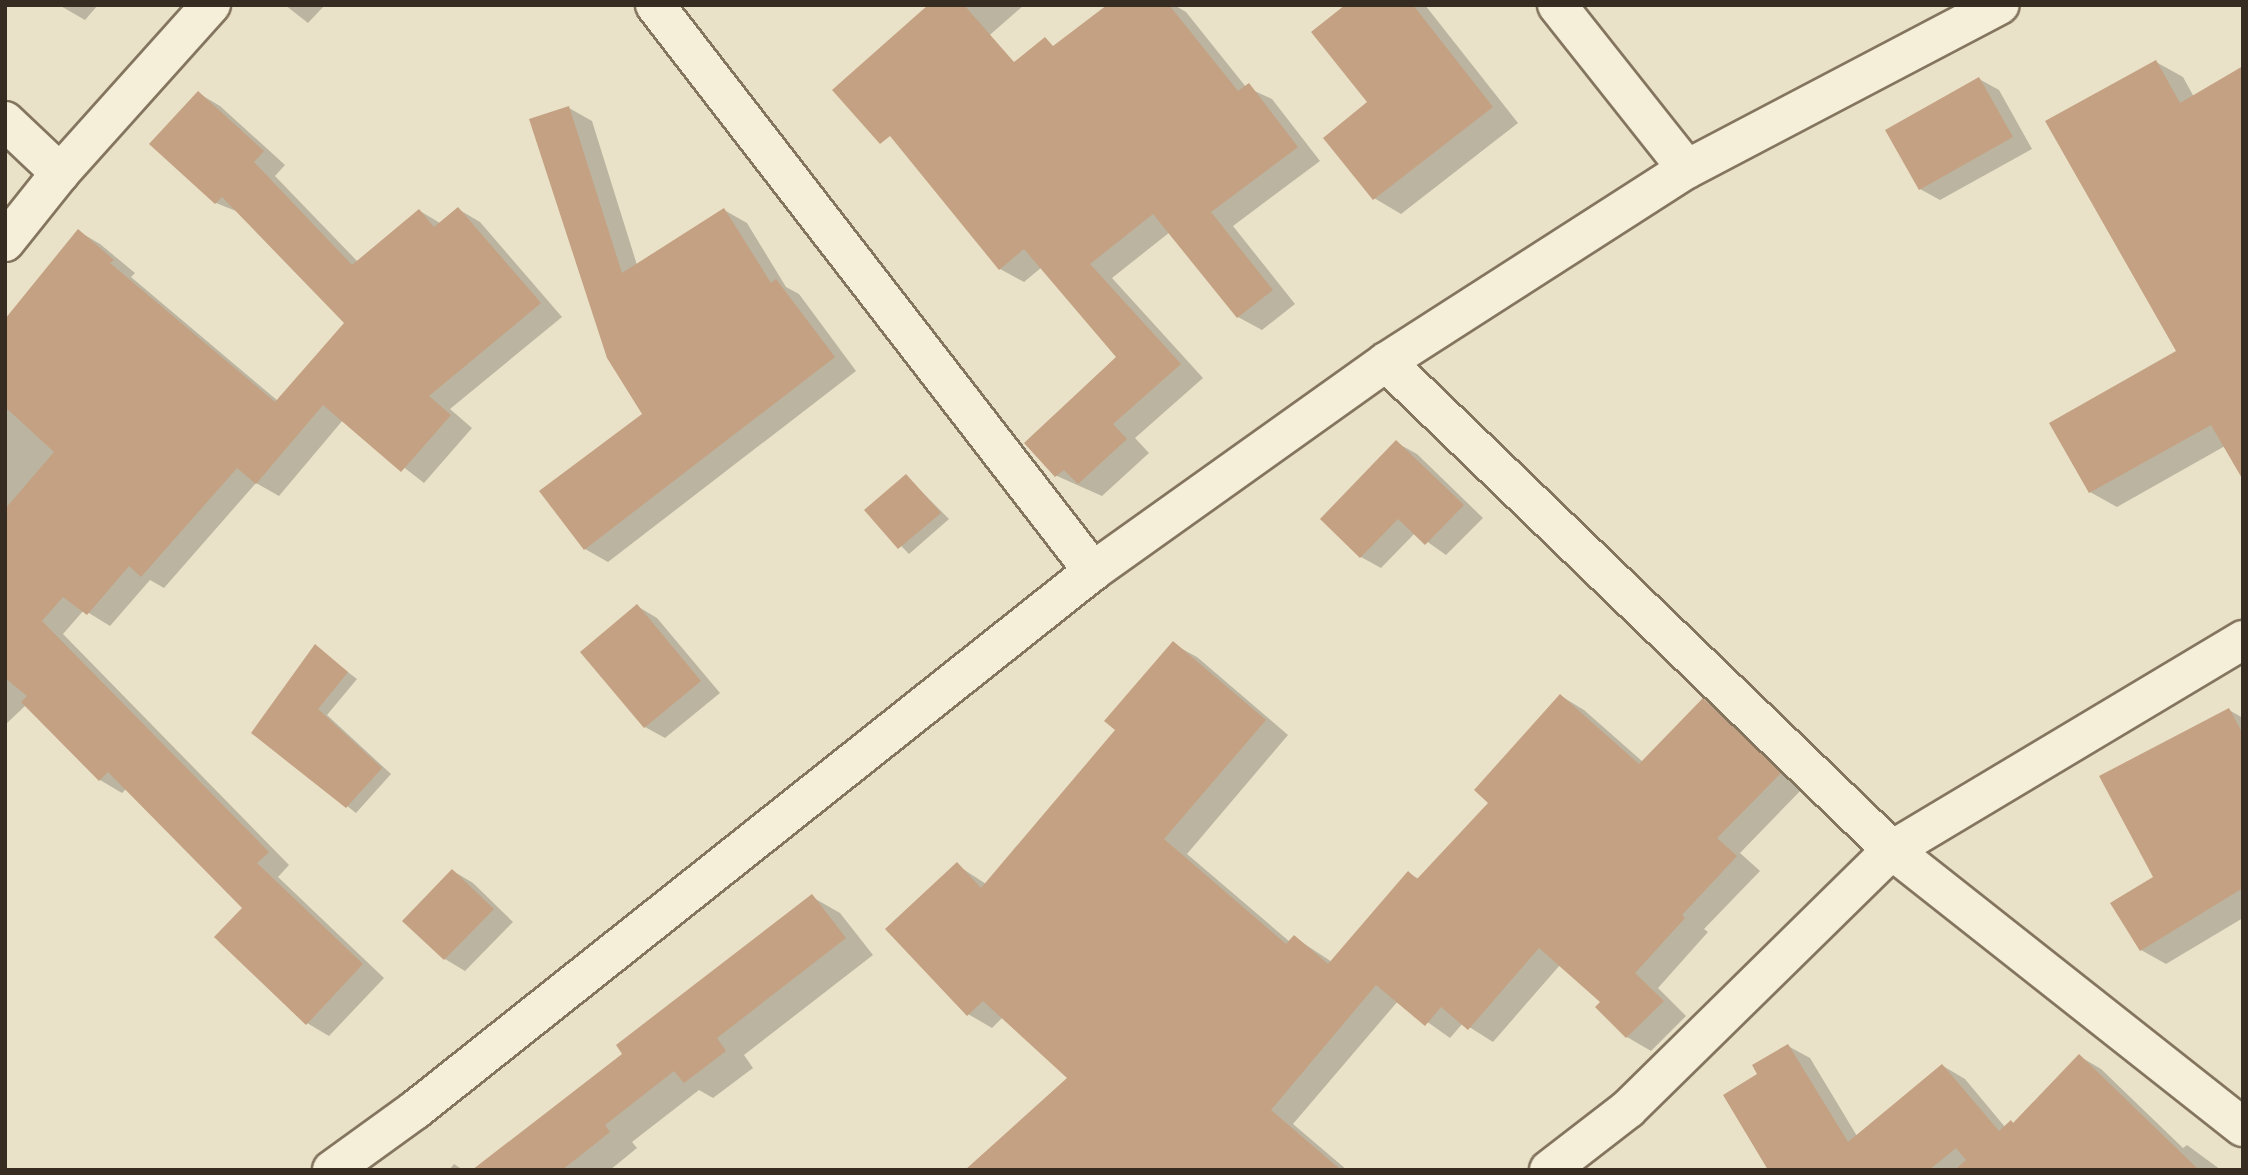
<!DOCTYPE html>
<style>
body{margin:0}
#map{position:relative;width:2248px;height:1175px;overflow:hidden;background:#eae2c8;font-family:Georgia,serif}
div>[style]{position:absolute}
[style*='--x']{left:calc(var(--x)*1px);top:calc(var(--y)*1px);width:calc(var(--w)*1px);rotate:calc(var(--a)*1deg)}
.shadow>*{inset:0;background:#0003}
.building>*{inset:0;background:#c4a182}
.roads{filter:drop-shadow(2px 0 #84755f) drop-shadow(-2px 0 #84755f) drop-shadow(0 2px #84755f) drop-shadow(0 -2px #84755f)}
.minor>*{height:38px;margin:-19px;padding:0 19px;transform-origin:19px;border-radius:19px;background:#f5efda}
span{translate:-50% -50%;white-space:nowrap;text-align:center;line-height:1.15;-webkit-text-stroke:6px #f2ecd7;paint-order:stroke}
.frame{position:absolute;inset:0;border:7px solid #362c21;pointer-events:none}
</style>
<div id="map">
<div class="shadow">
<div style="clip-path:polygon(59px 5px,98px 5px,85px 20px)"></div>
<div style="clip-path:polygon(285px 5px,325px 5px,308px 23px)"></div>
<div style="clip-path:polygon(931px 5px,1024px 5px,880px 131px)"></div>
<div style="clip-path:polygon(1109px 5px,1174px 5px,1186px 12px,1246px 87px,1272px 99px,1320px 161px,1233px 226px,1295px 304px,1262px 330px,1238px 317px,1170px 232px,1112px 278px,1203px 378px,1135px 438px,1149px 453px,1102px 496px,1057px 476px,1027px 443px,1119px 357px,1042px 267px,1024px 282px,1000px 269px)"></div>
<div style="clip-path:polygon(1347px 5px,1425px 5px,1518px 123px,1401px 214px,1374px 198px,1370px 103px)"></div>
<div style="clip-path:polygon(2156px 62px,2183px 77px,2194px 97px,2225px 446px,2117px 507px,2090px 492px,2179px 351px)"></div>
<div style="clip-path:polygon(1979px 79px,1999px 90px,2032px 149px,1940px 200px,1920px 189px)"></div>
<div style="clip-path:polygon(198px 93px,220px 106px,285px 165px,275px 176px,358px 262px,420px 211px,440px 223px,458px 209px,480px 222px,562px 317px,450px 409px,472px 428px,424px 483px,343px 420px,279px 496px,256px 483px,164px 588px,150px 580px,110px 626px,84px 610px,63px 634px,289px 865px,278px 877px,384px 978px,329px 1036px,307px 1023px,244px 908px,127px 788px,122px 793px,100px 780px,26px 705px,5px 725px,5px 322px,78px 231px,100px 244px,135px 273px,131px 277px,278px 401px,346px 323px,241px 213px,216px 203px,152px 144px)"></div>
<div style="clip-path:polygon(569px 108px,592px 121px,637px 265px,724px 210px,747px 223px,786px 287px,799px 294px,856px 371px,608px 562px,585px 549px,645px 414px)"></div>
<div style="clip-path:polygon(1397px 443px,1417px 454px,1483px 518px,1446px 555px,1415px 533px,1381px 568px,1361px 557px,1322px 519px)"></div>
<div style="clip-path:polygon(906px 476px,949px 519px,909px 554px,866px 510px)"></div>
<div style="clip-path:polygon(637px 606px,657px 618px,720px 693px,665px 738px,645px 727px)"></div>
<div style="clip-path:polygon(1173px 644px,1197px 657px,1288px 735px,1187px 854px,1290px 942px,1294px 937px,1332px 962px,1408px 873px,1419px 879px,1491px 803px,1561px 696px,1584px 710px,1643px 762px,1704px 701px,1727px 714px,1803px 788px,1740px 853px,1760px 871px,1704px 929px,1708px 932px,1658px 988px,1686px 1016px,1651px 1051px,1627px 1037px,1597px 1007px,1602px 1002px,1560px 965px,1493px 1042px,1463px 1023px,1450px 1038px,1398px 1001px,1293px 1124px,1347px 1170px,968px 1170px,1070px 1078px,1003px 1017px,992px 1028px,968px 1014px,957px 865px,986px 884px,1117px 730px)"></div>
<div style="clip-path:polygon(315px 647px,357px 679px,327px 715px,391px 774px,356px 813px,253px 732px)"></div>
<div style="clip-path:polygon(2229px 710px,2243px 718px,2243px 918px,2166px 964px,2141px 950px,2156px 877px)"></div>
<div style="clip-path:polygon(453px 871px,473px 883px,513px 922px,465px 971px,445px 959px)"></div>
<div style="clip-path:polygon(812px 897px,840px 913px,873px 955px,744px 1055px,753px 1068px,713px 1098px,699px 1090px,632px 1142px,637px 1148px,610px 1170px,474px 1170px,625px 1054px)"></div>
<div style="clip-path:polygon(1788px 1046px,1810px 1058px,1857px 1136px,1943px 1066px,1965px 1079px,2005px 1127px,2014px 1124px,2079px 1056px,2101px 1069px,2183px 1148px,2187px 1145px,2221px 1170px,1770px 1170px,1760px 1075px)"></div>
<div style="clip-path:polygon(454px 1164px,463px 1170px,449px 1170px)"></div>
</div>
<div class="building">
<div style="clip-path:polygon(928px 5px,964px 5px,1014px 62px,1045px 37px,1053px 46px,1107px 5px,1169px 5px,1238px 91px,1249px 83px,1298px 147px,1211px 212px,1273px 290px,1237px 318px,1153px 214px,1090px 264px,1181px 364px,1113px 424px,1127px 439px,1078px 484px,1064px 470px,1055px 477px,1024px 443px,1116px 357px,1024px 249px,999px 270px,890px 136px,880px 144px,832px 90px)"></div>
<div style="clip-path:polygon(1345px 5px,1413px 5px,1493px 107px,1373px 200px,1323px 138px,1367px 102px,1311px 32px)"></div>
<div style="clip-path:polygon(2156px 60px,2180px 103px,2243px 66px,2243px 480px,2211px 425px,2089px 493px,2049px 423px,2176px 351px,2045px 121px)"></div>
<div style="clip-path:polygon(1979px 77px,2013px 137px,1919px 190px,1885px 130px)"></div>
<div style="clip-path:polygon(198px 91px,264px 151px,254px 162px,352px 265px,419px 209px,434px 227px,458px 207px,541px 303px,429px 396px,451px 415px,401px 472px,323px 405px,256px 484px,237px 468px,141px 577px,129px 566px,87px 615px,63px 597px,42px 621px,269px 852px,257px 863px,363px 964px,306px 1025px,214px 937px,242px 908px,108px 772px,99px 781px,21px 702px,27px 696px,5px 678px,5px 509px,54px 452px,5px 407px,5px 319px,78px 229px,114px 260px,110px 263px,275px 402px,344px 323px,222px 197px,215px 204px,149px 144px)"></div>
<div style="clip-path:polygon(569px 106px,622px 273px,724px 208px,771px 283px,776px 279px,835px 357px,584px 550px,539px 491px,642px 414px,607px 358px,529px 119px)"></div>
<div style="clip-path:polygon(1396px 440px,1464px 505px,1425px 545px,1398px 519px,1360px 558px,1320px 519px)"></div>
<div style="clip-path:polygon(906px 474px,941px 513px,898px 549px,864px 510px)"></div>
<div style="clip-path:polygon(637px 604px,701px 681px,644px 728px,580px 652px)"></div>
<div style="clip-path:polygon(1173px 641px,1266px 720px,1164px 839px,1286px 944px,1294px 935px,1328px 964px,1408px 871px,1417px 879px,1488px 803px,1474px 790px,1560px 694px,1639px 764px,1703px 698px,1781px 773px,1717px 838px,1737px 856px,1682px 915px,1685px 918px,1635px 973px,1664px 1001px,1626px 1038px,1595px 1007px,1600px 1002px,1539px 948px,1468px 1030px,1441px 1007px,1425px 1026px,1376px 985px,1271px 1110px,1341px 1170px,965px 1170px,1067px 1078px,983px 1001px,967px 1016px,885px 929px,957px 862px,981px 888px,1115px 730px,1104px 721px)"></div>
<div style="clip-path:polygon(315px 644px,348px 672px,318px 709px,382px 768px,346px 808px,251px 733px)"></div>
<div style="clip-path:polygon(2229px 708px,2243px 734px,2243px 888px,2140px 951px,2110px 903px,2153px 877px,2099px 776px)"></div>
<div style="clip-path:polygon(452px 869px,494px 909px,444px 960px,402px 921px)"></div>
<div style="clip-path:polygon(812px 894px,846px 938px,717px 1038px,726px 1051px,684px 1083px,674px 1071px,605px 1125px,610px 1132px,562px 1170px,472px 1170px,622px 1054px,616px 1045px)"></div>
<div style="clip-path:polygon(1788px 1044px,1848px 1142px,1942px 1064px,1999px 1131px,2011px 1120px,2013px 1123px,2079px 1054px,2199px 1170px,1955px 1170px,1966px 1160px,1956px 1148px,1929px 1170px,1768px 1170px,1723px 1095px,1757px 1074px,1752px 1065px)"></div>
</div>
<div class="roads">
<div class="minor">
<div style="--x:655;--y:5;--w:716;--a:52.27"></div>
<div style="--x:1557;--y:5;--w:209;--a:51.6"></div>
<div style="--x:5;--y:121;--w:76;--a:43.4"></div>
<div style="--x:5;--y:242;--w:88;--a:-51.4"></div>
<div style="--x:60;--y:173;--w:226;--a:-48.1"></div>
<div style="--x:1386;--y:362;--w:703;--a:43.96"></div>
<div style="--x:1892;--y:850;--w:447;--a:38.3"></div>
<div style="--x:332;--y:1170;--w:102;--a:-35.9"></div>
<div style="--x:415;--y:1110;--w:866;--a:-38.48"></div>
<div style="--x:1093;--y:571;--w:360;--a:-35.5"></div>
<div style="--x:1386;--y:362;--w:358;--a:-32.7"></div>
<div style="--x:1687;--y:169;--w:353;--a:-27.7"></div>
<div style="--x:1549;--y:1170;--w:100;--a:-37.7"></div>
<div style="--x:1628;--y:1109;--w:370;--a:-44.5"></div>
<div style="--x:1892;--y:850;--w:409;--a:-30.9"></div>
</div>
</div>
<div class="frame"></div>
</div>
